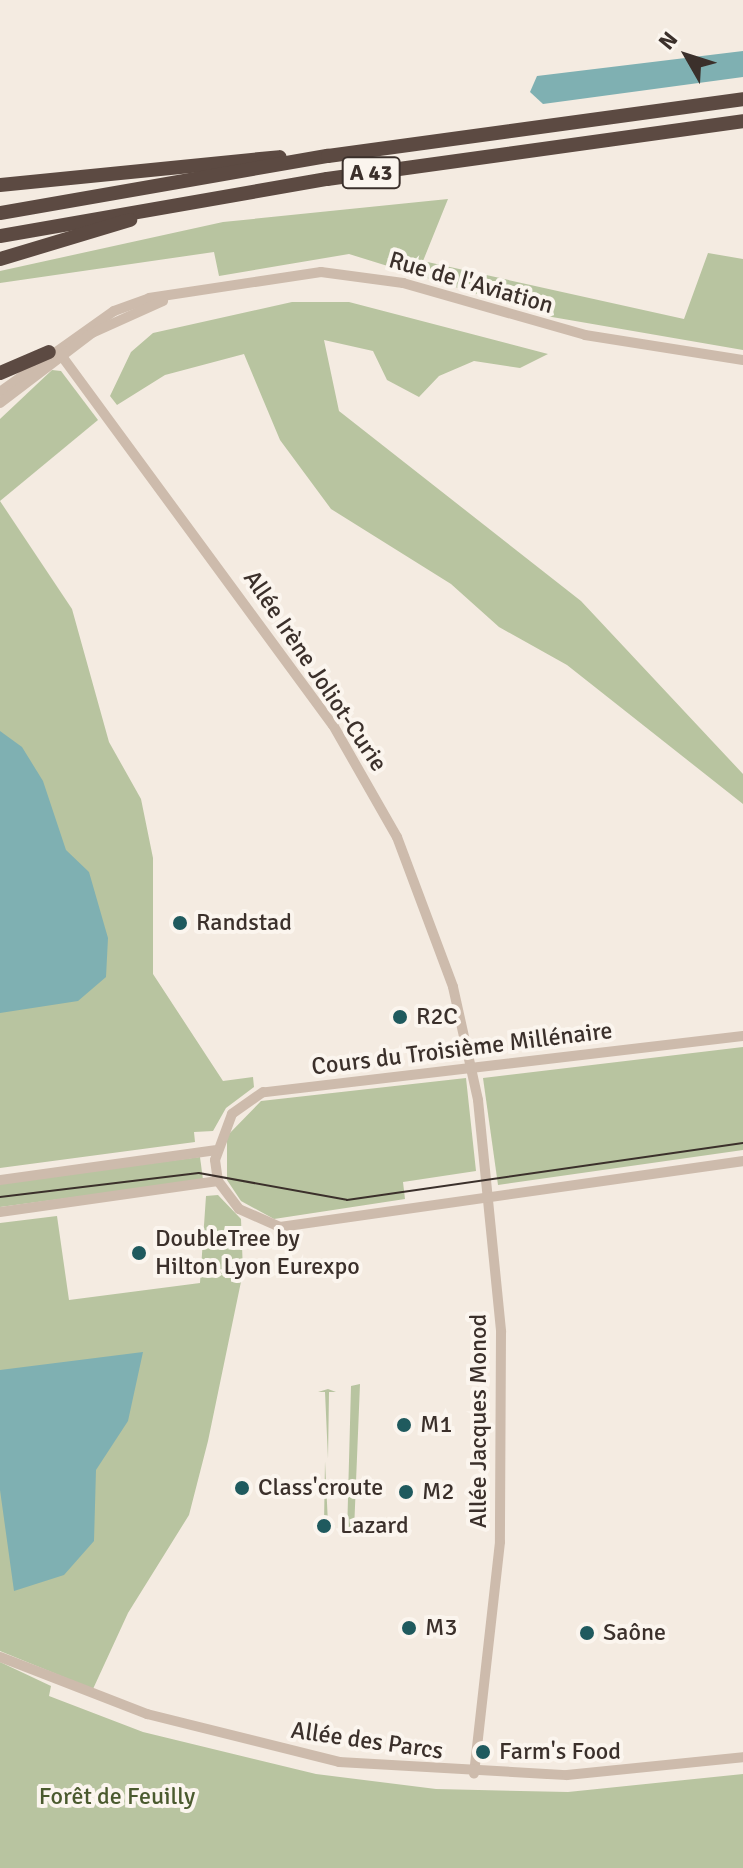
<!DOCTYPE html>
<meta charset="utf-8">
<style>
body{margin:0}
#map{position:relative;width:743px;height:1868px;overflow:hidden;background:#f4ebe1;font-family:Signika,sans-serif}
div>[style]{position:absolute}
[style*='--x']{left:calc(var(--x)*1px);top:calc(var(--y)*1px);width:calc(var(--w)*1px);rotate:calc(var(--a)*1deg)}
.green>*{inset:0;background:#b8c4a0}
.water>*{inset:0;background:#7fb0b2}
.minor>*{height:10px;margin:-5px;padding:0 5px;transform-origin:5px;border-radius:5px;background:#cdbbac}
.highway>*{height:14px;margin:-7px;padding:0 7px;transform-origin:7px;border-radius:7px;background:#5c4a42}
.tram>*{height:2px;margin:-1px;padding:0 1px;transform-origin:1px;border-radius:1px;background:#3b302b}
.dots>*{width:22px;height:22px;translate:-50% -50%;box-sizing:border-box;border:4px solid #fbf5ee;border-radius:50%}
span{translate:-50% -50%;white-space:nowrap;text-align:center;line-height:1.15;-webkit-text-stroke:8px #fbf5ee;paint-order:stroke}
.shield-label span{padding:2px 6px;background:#fbf5ee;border:2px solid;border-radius:6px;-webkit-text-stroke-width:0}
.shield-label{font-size:22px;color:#3b302b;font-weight:700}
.street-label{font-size:24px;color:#3b302b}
.poi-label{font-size:24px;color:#3b302b}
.left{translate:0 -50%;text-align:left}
.park-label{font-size:24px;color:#4a5a2e}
.north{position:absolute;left:647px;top:16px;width:80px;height:80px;-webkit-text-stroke:6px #fbf5ee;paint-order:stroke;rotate:309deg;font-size:22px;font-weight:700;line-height:32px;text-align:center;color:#3b302b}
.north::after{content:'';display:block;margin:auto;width:28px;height:36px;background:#3b302b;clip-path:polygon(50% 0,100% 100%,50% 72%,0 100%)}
</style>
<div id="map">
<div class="green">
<div style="clip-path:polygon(448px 199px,423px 261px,684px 319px,708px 253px,743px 259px,743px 350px,552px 317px,349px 254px,219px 276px,214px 252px,0 283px,0 271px,223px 222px)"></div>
<div style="clip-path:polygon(292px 302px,349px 302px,548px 354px,520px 368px,474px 361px,439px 376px,419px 397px,387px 380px,373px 351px,324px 340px,339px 411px,581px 601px,743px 774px,743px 804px,567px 665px,499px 627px,451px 584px,331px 509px,280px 440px,244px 354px,165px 375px,117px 405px,110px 396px,131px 352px,153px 333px)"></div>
<div style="clip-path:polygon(52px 370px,61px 371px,98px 420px,0 501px,0 419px)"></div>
<div style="clip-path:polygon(0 501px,72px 609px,109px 742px,141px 799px,153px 858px,153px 974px,223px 1081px,253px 1077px,254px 1087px,226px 1108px,213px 1131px,194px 1132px,195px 1142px,0 1168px)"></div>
<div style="clip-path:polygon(743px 1047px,743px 1150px,498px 1185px,483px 1078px)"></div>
<div style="clip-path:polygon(466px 1078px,476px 1171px,403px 1182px,405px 1199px,274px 1219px,241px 1201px,227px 1180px,227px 1136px,261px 1101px)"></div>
<div style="clip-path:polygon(200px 1157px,203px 1180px,0 1207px,0 1183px)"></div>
<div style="clip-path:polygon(218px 1195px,241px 1219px,243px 1272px,208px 1441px,189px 1515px,128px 1613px,93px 1689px,0 1651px,0 1223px,57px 1216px,69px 1300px,200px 1283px,206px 1196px)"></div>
<div style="clip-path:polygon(360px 1384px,354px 1531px,362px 1531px,347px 1535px,351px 1386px)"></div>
<div style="clip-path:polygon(318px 1392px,328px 1389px,336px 1392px,329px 1392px,328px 1459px,325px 1392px)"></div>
<div style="clip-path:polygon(325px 1461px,328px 1524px,335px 1524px,329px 1531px,316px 1526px,324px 1524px)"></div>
<div style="clip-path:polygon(0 1662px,51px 1686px,49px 1696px,143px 1732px,316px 1774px,436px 1789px,568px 1792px,743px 1774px,743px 1868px,0 1868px)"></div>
</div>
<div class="water">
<div style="clip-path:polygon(743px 51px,743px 77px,543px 104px,530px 92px,537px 76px)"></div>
<div style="clip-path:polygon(0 731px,22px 747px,43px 781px,66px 850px,89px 872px,108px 938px,106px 977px,78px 1001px,0 1013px)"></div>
<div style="clip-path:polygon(143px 1352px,128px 1421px,96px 1470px,94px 1541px,64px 1575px,14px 1591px,0 1490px,0 1370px)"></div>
</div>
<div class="minor">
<div style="--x:61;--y:355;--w:459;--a:53.7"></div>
<div style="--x:333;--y:725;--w:129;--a:60.3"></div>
<div style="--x:397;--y:837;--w:160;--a:69.5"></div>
<div style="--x:453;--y:987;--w:116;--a:77.5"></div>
<div style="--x:478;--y:1100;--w:233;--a:84.3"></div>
<div style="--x:501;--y:1332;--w:210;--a:90.3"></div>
<div style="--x:500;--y:1542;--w:233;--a:96.4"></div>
<div style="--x:0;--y:392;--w:140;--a:-35.4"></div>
<div style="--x:114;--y:311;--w:37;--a:-20"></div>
<div style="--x:149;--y:298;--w:174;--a:-8.6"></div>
<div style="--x:321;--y:272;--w:83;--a:7.6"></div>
<div style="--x:403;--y:283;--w:189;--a:15.9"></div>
<div style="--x:585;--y:335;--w:160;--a:9"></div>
<div style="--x:0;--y:403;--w:116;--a:-37.3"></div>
<div style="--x:92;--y:333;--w:78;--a:-24.3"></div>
<div style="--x:743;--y:1036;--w:483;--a:173.3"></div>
<div style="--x:263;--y:1092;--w:38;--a:145"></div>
<div style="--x:232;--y:1114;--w:49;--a:110.3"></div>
<div style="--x:215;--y:1160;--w:21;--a:82"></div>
<div style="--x:218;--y:1181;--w:35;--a:53"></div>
<div style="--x:239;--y:1209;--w:45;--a:23.7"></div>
<div style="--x:280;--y:1227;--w:468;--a:-8.1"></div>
<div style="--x:0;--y:1180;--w:217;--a:-7.9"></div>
<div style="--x:0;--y:1212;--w:220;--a:-8.1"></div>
<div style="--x:0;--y:1657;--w:158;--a:21.2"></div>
<div style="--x:147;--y:1714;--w:198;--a:14"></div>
<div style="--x:339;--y:1762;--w:228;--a:3.3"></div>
<div style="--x:567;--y:1775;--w:177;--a:-5.8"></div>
</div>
<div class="highway">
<div style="--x:0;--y:185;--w:281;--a:-5.7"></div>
<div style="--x:0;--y:213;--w:333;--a:-9.9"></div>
<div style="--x:328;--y:156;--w:419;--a:-7.8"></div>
<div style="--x:0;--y:236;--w:332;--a:-9.9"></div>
<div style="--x:327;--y:179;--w:420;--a:-7.9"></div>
<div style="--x:0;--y:259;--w:136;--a:-16.7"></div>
<div style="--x:0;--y:373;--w:53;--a:-23.2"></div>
</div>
<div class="tram">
<div style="--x:0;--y:1197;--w:200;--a:-6.9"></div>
<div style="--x:199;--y:1173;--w:150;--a:10.3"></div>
<div style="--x:347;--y:1200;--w:400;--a:-8.2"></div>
</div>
<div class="dots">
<div style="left:180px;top:923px;background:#1f5a5e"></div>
<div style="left:400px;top:1017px;background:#1f5a5e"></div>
<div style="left:139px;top:1253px;background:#1f5a5e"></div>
<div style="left:404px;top:1425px;background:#1f5a5e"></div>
<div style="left:242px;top:1488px;background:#1f5a5e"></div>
<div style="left:406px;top:1492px;background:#1f5a5e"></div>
<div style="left:324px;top:1526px;background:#1f5a5e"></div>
<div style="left:409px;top:1628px;background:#1f5a5e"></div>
<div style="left:587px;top:1633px;background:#1f5a5e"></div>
<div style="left:483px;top:1752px;background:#1f5a5e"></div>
</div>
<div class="shield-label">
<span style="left:371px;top:173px">A 43</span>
</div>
<div class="street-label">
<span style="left:471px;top:283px;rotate:16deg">Rue de l'Aviation</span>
<span style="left:315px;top:671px;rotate:56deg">Allée Irène Joliot-Curie</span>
<span style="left:462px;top:1049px;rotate:-7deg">Cours du Troisième Millénaire</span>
<span style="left:479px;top:1421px;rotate:-90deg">Allée Jacques Monod</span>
<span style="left:367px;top:1741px;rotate:8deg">Allée des Parcs</span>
</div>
<div class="poi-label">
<span class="left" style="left:196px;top:923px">Randstad</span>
<span class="left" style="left:416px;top:1017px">R2C</span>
<span class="left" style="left:155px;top:1253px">DoubleTree by<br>Hilton Lyon Eurexpo</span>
<span class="left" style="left:420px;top:1425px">M1</span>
<span class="left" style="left:258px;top:1488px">Class'croute</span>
<span class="left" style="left:422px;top:1492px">M2</span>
<span class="left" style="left:340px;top:1526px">Lazard</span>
<span class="left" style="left:425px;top:1628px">M3</span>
<span class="left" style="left:603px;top:1633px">Saône</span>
<span class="left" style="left:499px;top:1752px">Farm's Food</span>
</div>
<div class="park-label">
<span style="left:117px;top:1797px">Forêt de Feuilly</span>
</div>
<div class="north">N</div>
</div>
